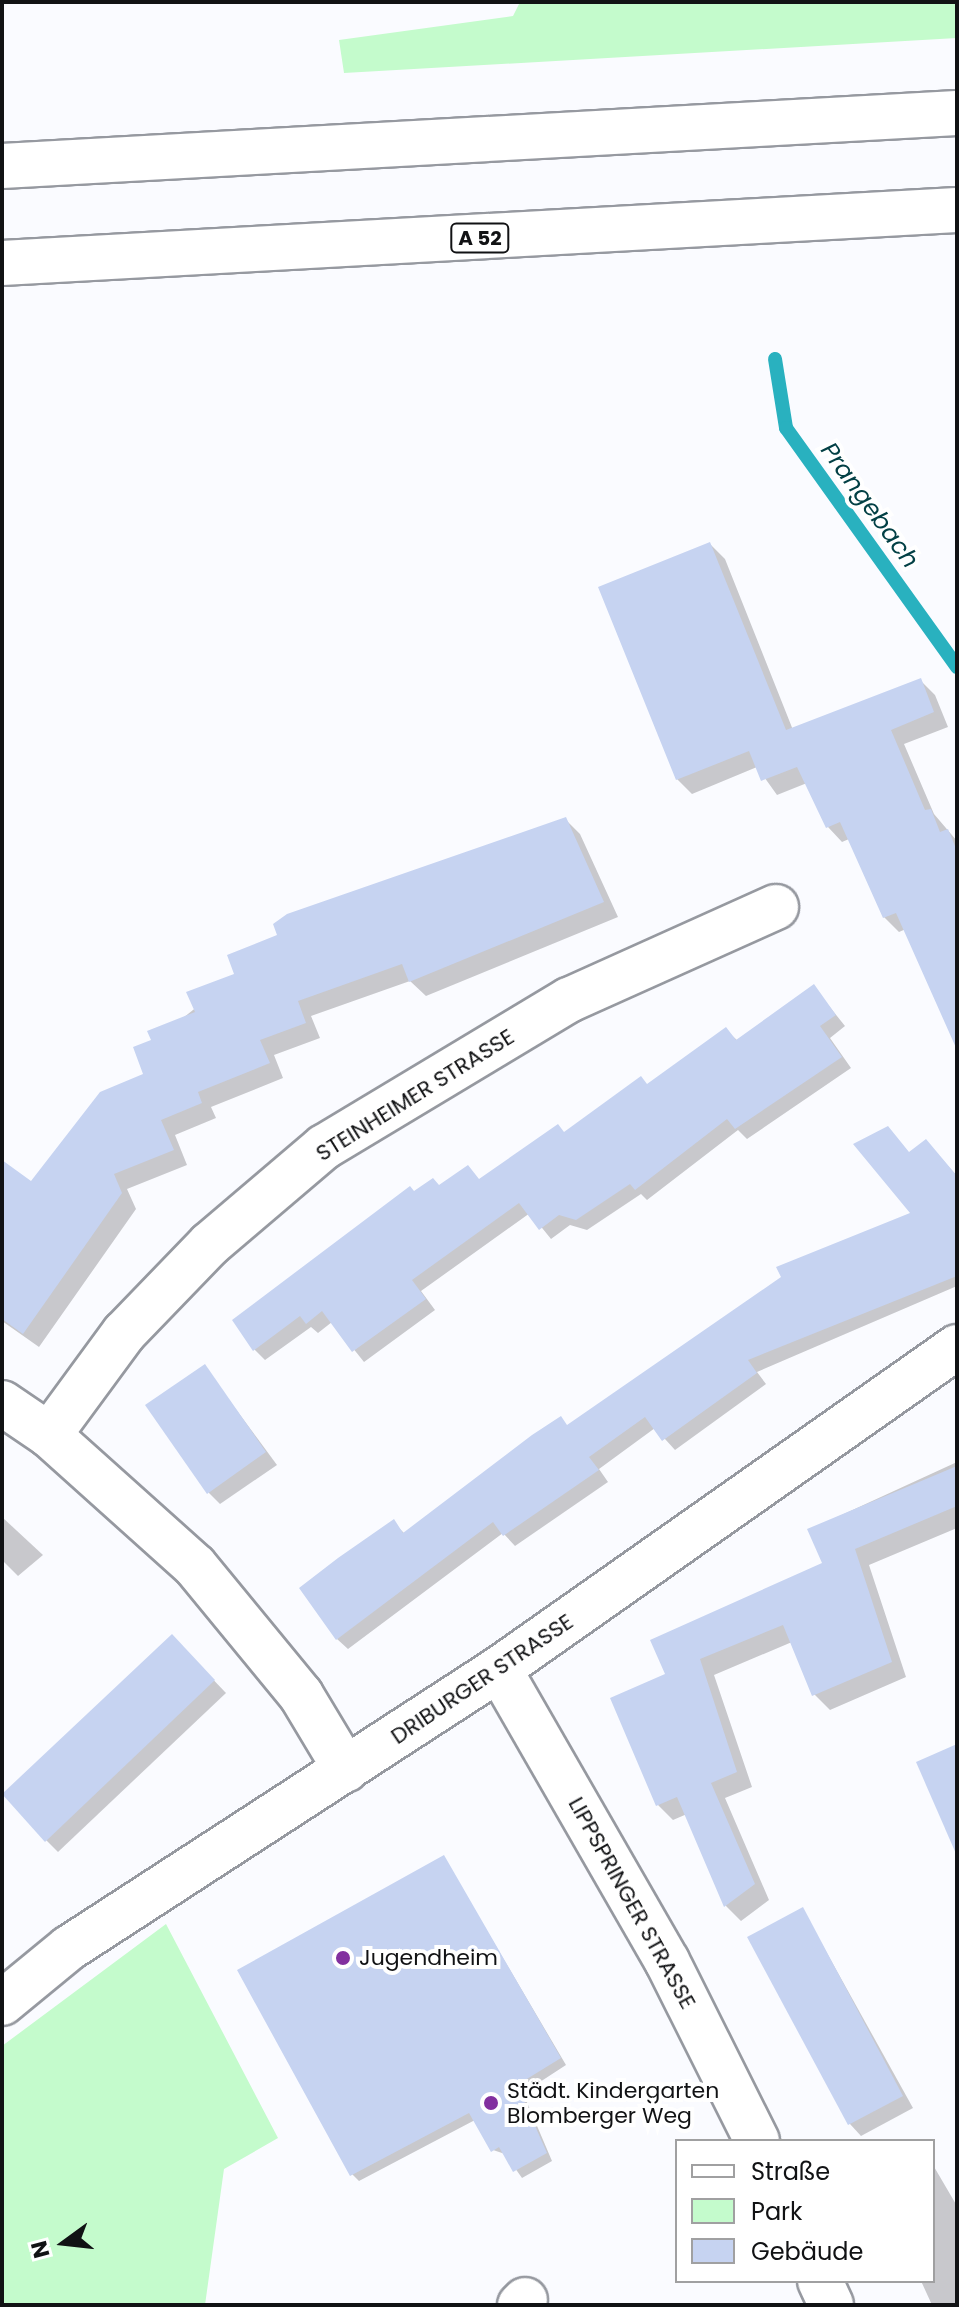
<!DOCTYPE html>
<meta charset="utf-8">
<style>
body{margin:0}
#map{position:relative;width:959px;height:2307px;overflow:hidden;background:#fafbff;font-family:Poppins,sans-serif}
div>[style]{position:absolute}
[style*='--x']{left:calc(var(--x)*1px);top:calc(var(--y)*1px);width:calc(var(--w)*1px);rotate:calc(var(--a)*1deg)}
.green>*{inset:0;background:#c4fbcc}
.shadow>*{inset:0;background:#0003}
.stream>*{height:14px;margin:-7px;padding:0 7px;transform-origin:7px;border-radius:7px;background:#29b1bf}
.building>*{inset:0;background:#c6d3f1}
.roads{filter:drop-shadow(2px 0 #9699a0) drop-shadow(-2px 0 #9699a0) drop-shadow(0 2px #9699a0) drop-shadow(0 -2px #9699a0)}
.minor>*{height:44px;margin:-22px;padding:0 22px;transform-origin:22px;border-radius:22px;background:#fff}
.motorway>*{height:44px;margin:-22px;padding:0 22px;transform-origin:22px;border-radius:22px;background:#fff}
.dots>*{width:22px;height:22px;translate:-50% -50%;box-sizing:border-box;border:4px solid #fff;border-radius:50%}
span{translate:-50% -50%;white-space:nowrap;text-align:center;line-height:1.15;-webkit-text-stroke:8px #fff;paint-order:stroke}
.shield-label span{padding:2px 6px;background:#fff;border:2px solid;border-radius:6px;-webkit-text-stroke-width:0}
.shield-label{font-size:20px;color:#111214;font-weight:700}
.street-label{font-size:22px;color:#111214}
.poi-label{font-size:22px;color:#111214}
.left{translate:0 -50%;text-align:left}
.water-label{font-size:24px;color:#034045;font-style:italic}
.frame{position:absolute;inset:0;border:4px solid #111214;pointer-events:none}
.legend{position:absolute;left:675px;top:2139px;width:260px;height:144px;box-sizing:border-box;background:#fff;border:2px solid #a0a0a1;margin:0;padding:10px 14px;list-style:none;font-size:24px;color:#111214}
.legend li{display:flex;align-items:center;gap:16px;height:40px}
.legend b{width:40px;border:2px solid #a0a0a1}
.north{position:absolute;left:24px;top:2203px;width:80px;height:80px;-webkit-text-stroke:6px #fff;paint-order:stroke;rotate:255deg;font-size:22px;font-weight:700;line-height:32px;text-align:center;color:#111214}
.north::after{content:'';display:block;margin:auto;width:28px;height:36px;background:#111214;clip-path:polygon(50% 0,100% 100%,50% 72%,0 100%)}
</style>
<div id="map">
<div class="green">
<div style="clip-path:polygon(520px 2px,957px 2px,957px 38px,344px 73px,339px 40px,513px 16px)"></div>
<div style="clip-path:polygon(166px 1924px,278px 2138px,224px 2169px,205px 2305px,2px 2305px,2px 2046px)"></div>
</div>
<div class="shadow">
<div style="clip-path:polygon(710px 544px,725px 559px,793px 730px,920px 680px,935px 695px,948px 727px,904px 744px,934px 814px,957px 841px,957px 1021px,906px 929px,899px 932px,884px 917px,849px 839px,842px 842px,828px 827px,807px 783px,777px 795px,757px 767px,692px 794px,677px 779px)"></div>
<div style="clip-path:polygon(565px 819px,580px 834px,618px 917px,426px 996px,410px 981px,311px 1016px,320px 1038px,274px 1055px,283px 1078px,211px 1107px,216px 1118px,175px 1135px,187px 1165px,127px 1189px,136px 1209px,39px 1347px,2px 1321px,2px 1162px,32px 1184px,146px 1075px,154px 1041px,237px 975px)"></div>
<div style="clip-path:polygon(813px 986px,845px 1026px,830px 1038px,851px 1068px,747px 1139px,738px 1130px,647px 1200px,641px 1194px,587px 1230px,570px 1225px,551px 1239px,530px 1213px,421px 1291px,435px 1310px,364px 1362px,332px 1322px,318px 1333px,311px 1327px,265px 1360px,254px 1349px,415px 1193px,480px 1180px,648px 1086px,726px 1030px,738px 1041px)"></div>
<div style="clip-path:polygon(926px 1141px,957px 1176px,957px 1286px,757px 1372px,766px 1384px,675px 1450px,655px 1428px,599px 1469px,608px 1482px,515px 1546px,503px 1533px,348px 1649px,337px 1639px,393px 1522px,405px 1534px,913px 1213px,910px 1154px)"></div>
<div style="clip-path:polygon(204px 1366px,277px 1465px,220px 1504px,209px 1493px)"></div>
<div style="clip-path:polygon(957px 1462px,957px 1528px,869px 1565px,906px 1677px,830px 1710px,814px 1694px,792px 1642px,714px 1675px,752px 1787px,725px 1798px,769px 1900px,741px 1921px,726px 1906px,687px 1814px,673px 1820px,658px 1805px,667px 1675px,824px 1564px,809px 1530px)"></div>
<div style="clip-path:polygon(2px 1517px,43px 1555px,18px 1576px,2px 1560px)"></div>
<div style="clip-path:polygon(183px 1648px,226px 1693px,58px 1852px,46px 1840px)"></div>
<div style="clip-path:polygon(444px 1858px,566px 2065px,523px 2093px,552px 2161px,522px 2178px,505px 2154px,493px 2150px,475px 2120px,359px 2181px,352px 2174px)"></div>
<div style="clip-path:polygon(803px 1910px,913px 2108px,861px 2136px,850px 2124px)"></div>
<div style="clip-path:polygon(933px 2165px,957px 2206px,957px 2305px,932px 2305px,921px 2281px,933px 2281px)"></div>
</div>
<div class="stream">
<div style="--x:775;--y:359;--w:70;--a:80.9"></div>
<div style="--x:786;--y:428;--w:294;--a:54.4"></div>
</div>
<div class="building">
<div style="clip-path:polygon(710px 542px,786px 730px,921px 678px,934px 712px,891px 730px,925px 810px,931px 809px,940px 832px,948px 829px,957px 851px,957px 1050px,896px 913px,883px 918px,840px 822px,826px 828px,797px 767px,761px 781px,749px 751px,676px 780px,598px 587px)"></div>
<div style="clip-path:polygon(566px 817px,604px 902px,409px 982px,402px 964px,298px 1001px,306px 1023px,260px 1040px,270px 1063px,198px 1092px,202px 1103px,161px 1120px,174px 1150px,114px 1174px,122px 1193px,23px 1334px,2px 1319px,2px 1160px,31px 1181px,100px 1092px,143px 1074px,133px 1047px,151px 1040px,147px 1031px,195px 1012px,186px 992px,234px 974px,227px 955px,277px 935px,273px 924px,287px 914px)"></div>
<div style="clip-path:polygon(814px 984px,836px 1015px,820px 1026px,842px 1057px,735px 1129px,727px 1119px,635px 1190px,630px 1184px,576px 1220px,559px 1215px,539px 1230px,519px 1203px,412px 1280px,426px 1299px,352px 1352px,322px 1311px,306px 1324px,300px 1316px,253px 1351px,232px 1320px,410px 1186px,414px 1191px,433px 1178px,439px 1185px,468px 1165px,479px 1179px,558px 1124px,564px 1132px,641px 1076px,647px 1084px,726px 1027px,736px 1040px)"></div>
<div style="clip-path:polygon(888px 1126px,909px 1152px,926px 1139px,957px 1176px,957px 1276px,748px 1360px,757px 1373px,662px 1441px,645px 1417px,589px 1457px,599px 1470px,503px 1536px,493px 1522px,336px 1640px,299px 1588px,338px 1558px,394px 1519px,403px 1533px,532px 1435px,561px 1416px,567px 1425px,781px 1277px,776px 1267px,910px 1213px,853px 1144px)"></div>
<div style="clip-path:polygon(205px 1364px,266px 1452px,207px 1494px,145px 1405px)"></div>
<div style="clip-path:polygon(957px 1466px,957px 1506px,855px 1549px,892px 1662px,812px 1696px,783px 1625px,700px 1659px,737px 1772px,711px 1783px,755px 1884px,724px 1907px,677px 1797px,656px 1806px,610px 1698px,665px 1674px,650px 1640px,822px 1563px,807px 1529px)"></div>
<div style="clip-path:polygon(172px 1634px,215px 1680px,45px 1842px,2px 1794px)"></div>
<div style="clip-path:polygon(957px 1744px,957px 1856px,916px 1762px)"></div>
<div style="clip-path:polygon(444px 1855px,561px 2058px,517px 2085px,547px 2153px,513px 2172px,499px 2147px,491px 2152px,469px 2113px,350px 2176px,237px 1970px)"></div>
<div style="clip-path:polygon(803px 1907px,903px 2096px,848px 2125px,747px 1937px)"></div>
</div>
<div class="roads">
<div class="minor">
<div style="--x:2;--y:1403;--w:57;--a:34.2"></div>
<div style="--x:49;--y:1435;--w:196;--a:41.9"></div>
<div style="--x:195;--y:1566;--w:167;--a:50.6"></div>
<div style="--x:301;--y:1695;--w:87;--a:59"></div>
<div style="--x:49;--y:1435;--w:127;--a:-53.7"></div>
<div style="--x:124;--y:1333;--w:124;--a:-46"></div>
<div style="--x:210;--y:1244;--w:150;--a:-40.4"></div>
<div style="--x:324;--y:1147;--w:286;--a:-31"></div>
<div style="--x:569;--y:1000;--w:227;--a:-24.2"></div>
<div style="--x:499;--y:1669;--w:337;--a:60.1"></div>
<div style="--x:667;--y:1961;--w:201;--a:63.4"></div>
<div style="--x:2;--y:2003;--w:87;--a:-39.4"></div>
<div style="--x:69;--y:1948;--w:513;--a:-32.98"></div>
<div style="--x:499;--y:1669;--w:560;--a:-35.11"></div>
<div style="--x:820;--y:2281;--w:26;--a:65"></div>
<div style="--x:520;--y:2305;--w:7;--a:-45"></div>
</div>
<div class="motorway">
<div style="--x:2;--y:166;--w:956;--a:-3.18"></div>
<div style="--x:2;--y:263;--w:956;--a:-3.18"></div>
</div>
</div>
<div class="dots">
<div style="left:343px;top:1958px;background:#82309f"></div>
<div style="left:491px;top:2103px;background:#82309f"></div>
</div>
<div class="shield-label">
<span style="left:480px;top:238px">A 52</span>
</div>
<div class="street-label">
<span style="left:415px;top:1095px;rotate:-32deg">STEINHEIMER STRASSE</span>
<span style="left:482px;top:1679px;rotate:-34deg">DRIBURGER STRASSE</span>
<span style="left:632px;top:1903px;rotate:61deg">LIPPSPRINGER STRASSE</span>
</div>
<div class="poi-label">
<span class="left" style="left:359px;top:1958px">Jugendheim</span>
<span class="left" style="left:507px;top:2103px">Städt. Kindergarten<br>Blomberger Weg</span>
</div>
<div class="water-label">
<span style="left:870px;top:505px;rotate:54deg">Prangebach</span>
</div>
<div class="frame"></div>
<ul class="legend">
<li><b style="height:10px;background:#fff"></b>Straße</li>
<li><b style="height:22px;background:#c4fbcc"></b>Park</li>
<li><b style="height:22px;background:#c6d3f1"></b>Gebäude</li>
</ul>
<div class="north">N</div>
</div>
